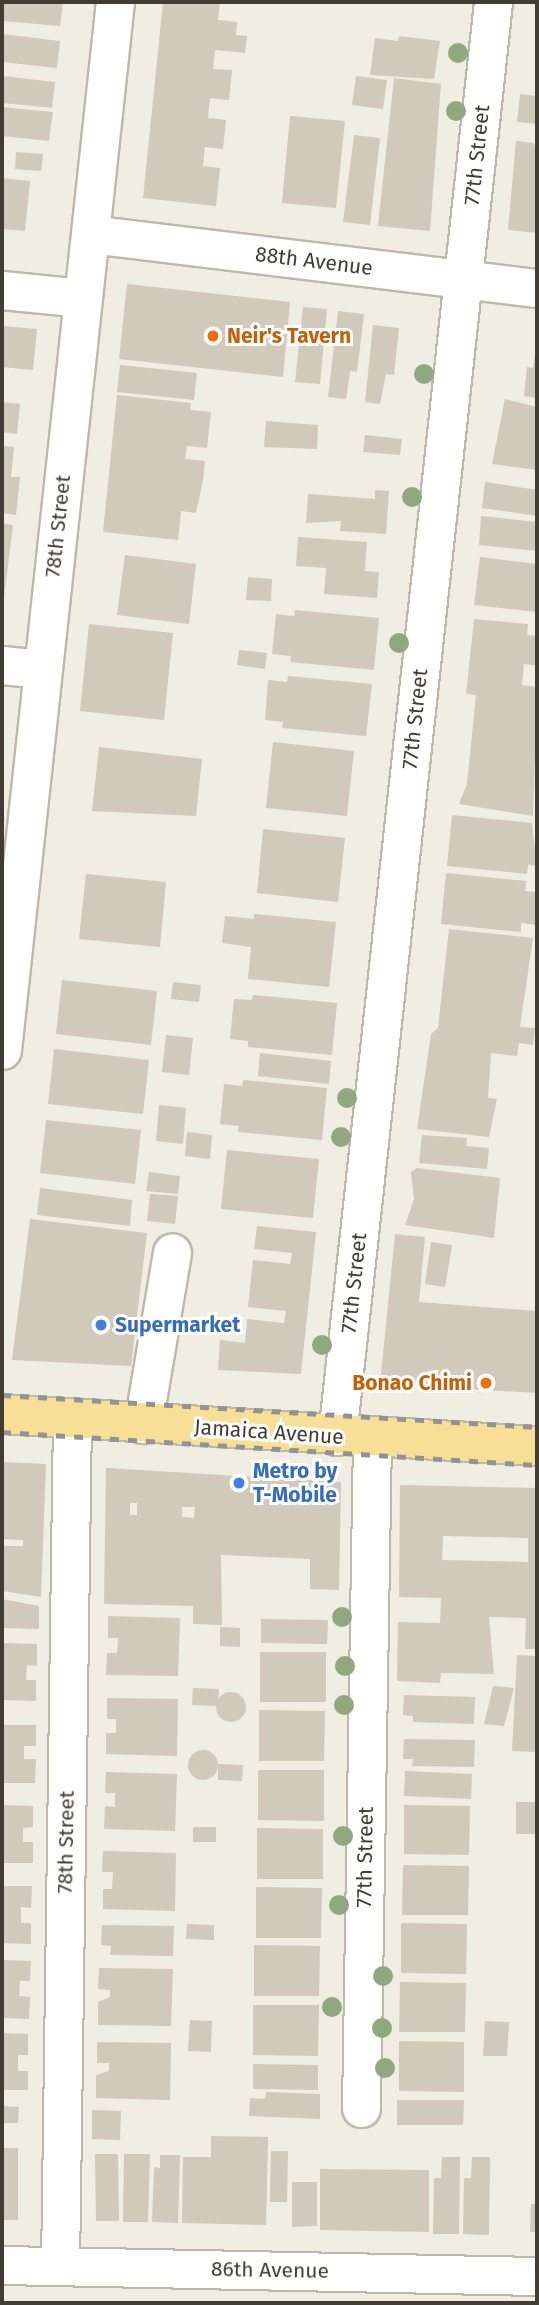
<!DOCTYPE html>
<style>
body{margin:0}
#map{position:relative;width:539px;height:2305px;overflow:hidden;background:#f0ede3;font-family:"Fira Sans",sans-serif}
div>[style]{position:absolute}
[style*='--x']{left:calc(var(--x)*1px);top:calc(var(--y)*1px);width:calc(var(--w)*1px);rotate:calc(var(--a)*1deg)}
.building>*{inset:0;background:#d1c9ba}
.round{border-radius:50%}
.roads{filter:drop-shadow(2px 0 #beb8aa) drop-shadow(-2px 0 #beb8aa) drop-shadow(0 2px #beb8aa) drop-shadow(0 -2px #beb8aa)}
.minor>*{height:37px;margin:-18.5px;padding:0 18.5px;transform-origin:18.5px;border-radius:18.5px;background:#fff}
.major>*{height:38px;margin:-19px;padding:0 19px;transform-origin:19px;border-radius:19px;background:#f7e096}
.rail>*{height:5px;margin-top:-2.5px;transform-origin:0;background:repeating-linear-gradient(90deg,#939393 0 9px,transparent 0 18px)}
.trees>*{width:20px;height:20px;margin:-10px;border-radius:50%;background:#90a87e}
.dots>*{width:19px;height:19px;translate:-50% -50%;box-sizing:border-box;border:4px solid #fff;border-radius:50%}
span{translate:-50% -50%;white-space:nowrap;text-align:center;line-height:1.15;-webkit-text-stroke:6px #fff;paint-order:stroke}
.street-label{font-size:21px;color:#423d34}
.food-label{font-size:21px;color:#c56008;font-weight:700}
.left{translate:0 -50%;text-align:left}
.right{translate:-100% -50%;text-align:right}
.shop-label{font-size:21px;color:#366cbe;font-weight:700}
.frame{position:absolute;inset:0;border:4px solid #423d34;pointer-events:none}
</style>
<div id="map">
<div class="building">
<div style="clip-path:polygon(2px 2px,63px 2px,60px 26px,2px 21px)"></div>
<div style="clip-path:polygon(163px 2px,220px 2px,218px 20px,237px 22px,236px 35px,247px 36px,245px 53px,215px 50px,213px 69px,232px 70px,229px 100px,210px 98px,209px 106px,208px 118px,226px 120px,223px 149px,205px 147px,203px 166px,220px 168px,216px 206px,143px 198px)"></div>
<div style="clip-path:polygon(2px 34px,60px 41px,57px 68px,2px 62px)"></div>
<div style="clip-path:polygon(399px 36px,440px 41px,434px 79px,370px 75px,375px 38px,398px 41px)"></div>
<div style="clip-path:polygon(2px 76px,55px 82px,52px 108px,2px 103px)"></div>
<div style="clip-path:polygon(356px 76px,387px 80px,383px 109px,352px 105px)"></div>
<div style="clip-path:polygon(394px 78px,441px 84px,430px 231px,378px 226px)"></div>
<div style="clip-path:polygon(520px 94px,537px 96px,537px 124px,517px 122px)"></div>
<div style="clip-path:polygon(2px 107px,53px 112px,49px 141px,2px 136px)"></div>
<div style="clip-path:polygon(290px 116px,345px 121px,336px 208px,282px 203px)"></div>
<div style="clip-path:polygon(354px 135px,380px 138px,370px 225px,343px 222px)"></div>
<div style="clip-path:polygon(516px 141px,534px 143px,537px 157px,537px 233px,508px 230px)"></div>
<div style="clip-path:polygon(16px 152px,43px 154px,41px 171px,15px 169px)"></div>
<div style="clip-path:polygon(2px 178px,30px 181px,25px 231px,2px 229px)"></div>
<div style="clip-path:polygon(127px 284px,290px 302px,283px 377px,119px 359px)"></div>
<div style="clip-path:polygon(303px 307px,327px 309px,320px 384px,295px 382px)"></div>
<div style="clip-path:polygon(338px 311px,364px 314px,357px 372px,350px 371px,346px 399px,328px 397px)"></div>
<div style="clip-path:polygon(373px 325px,399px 328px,394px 375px,386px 374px,380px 404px,365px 402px)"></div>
<div style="clip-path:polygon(2px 326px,37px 329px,33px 370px,2px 367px)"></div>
<div style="clip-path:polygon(537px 343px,537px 398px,524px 396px,527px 367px,533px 368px)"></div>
<div style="clip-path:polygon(120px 365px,197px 373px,194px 400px,117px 392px)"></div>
<div style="clip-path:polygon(117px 395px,191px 403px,190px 410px,211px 412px,207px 448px,187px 446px,185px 459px,205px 461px,203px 481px,196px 513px,181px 511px,178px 540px,103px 532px)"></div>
<div style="clip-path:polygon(505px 399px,537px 407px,537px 470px,492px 464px)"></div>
<div style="clip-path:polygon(2px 402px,20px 404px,17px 434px,2px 432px)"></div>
<div style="clip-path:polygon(266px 421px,318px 425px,317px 449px,264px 447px)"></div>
<div style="clip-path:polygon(365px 435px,402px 439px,400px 455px,363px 452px)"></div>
<div style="clip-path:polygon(2px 446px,14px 447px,11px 477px,20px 477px,16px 515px,2px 513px)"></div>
<div style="clip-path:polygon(485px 482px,537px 490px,537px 516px,482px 508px)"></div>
<div style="clip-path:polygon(375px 490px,389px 491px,386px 534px,340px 531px,341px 521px,306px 523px,308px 494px,375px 499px)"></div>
<div style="clip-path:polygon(481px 516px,537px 522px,537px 551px,479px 545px)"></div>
<div style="clip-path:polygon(2px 523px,13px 525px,3px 605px,2px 605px)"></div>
<div style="clip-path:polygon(298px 537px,367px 542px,365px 571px,379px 572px,377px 598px,324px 594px,326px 568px,296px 566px)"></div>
<div style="clip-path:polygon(125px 555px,196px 564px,189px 624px,117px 615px)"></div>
<div style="clip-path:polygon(480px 557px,537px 564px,537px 612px,474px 605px)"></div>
<div style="clip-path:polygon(248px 577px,272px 579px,271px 601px,246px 600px)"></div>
<div style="clip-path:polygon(295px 610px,379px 618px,374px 670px,290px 662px,291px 656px,272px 654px,276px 614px,294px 616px)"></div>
<div style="clip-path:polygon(474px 619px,528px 624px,527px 635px,537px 636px,537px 666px,524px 664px,522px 685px,537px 687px,533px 816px,459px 804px,467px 784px,476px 695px,466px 694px)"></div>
<div style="clip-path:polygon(89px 624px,173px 633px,164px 720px,80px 711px)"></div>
<div style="clip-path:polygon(239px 650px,267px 653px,265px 669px,237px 665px)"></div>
<div style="clip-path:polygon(288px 676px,372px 684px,366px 736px,282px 728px,283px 722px,265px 720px,268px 680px,287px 682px)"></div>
<div style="clip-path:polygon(273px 742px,354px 751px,347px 816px,266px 808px)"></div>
<div style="clip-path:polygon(99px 747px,202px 759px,196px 816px,92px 811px)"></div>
<div style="clip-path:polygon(452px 815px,532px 823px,537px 866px,528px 865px,527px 874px,447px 866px)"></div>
<div style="clip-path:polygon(263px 829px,345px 838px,338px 902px,257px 893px)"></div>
<div style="clip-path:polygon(446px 873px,526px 881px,525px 891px,537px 892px,537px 925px,521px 923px,521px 932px,441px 924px)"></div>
<div style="clip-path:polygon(86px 874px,166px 882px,160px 947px,79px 939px)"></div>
<div style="clip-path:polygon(254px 914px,336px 922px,329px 987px,248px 979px,251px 947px,222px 943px,225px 916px,254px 919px)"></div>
<div style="clip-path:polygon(449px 929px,533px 938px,520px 1027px,535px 1028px,533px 1045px,519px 1043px,517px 1056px,491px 1053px,488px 1098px,497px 1099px,489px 1137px,417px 1129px,431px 1034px,438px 1028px)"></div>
<div style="clip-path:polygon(62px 980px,157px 991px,151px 1045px,56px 1034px)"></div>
<div style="clip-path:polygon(173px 982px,201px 985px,199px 1002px,171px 999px)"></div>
<div style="clip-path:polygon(253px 995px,337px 1003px,332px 1055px,248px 1047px,248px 1041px,230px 1039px,234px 999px,252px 1000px)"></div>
<div style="clip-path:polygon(166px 1035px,193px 1038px,189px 1075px,162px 1072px)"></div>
<div style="clip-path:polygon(54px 1049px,149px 1060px,143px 1114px,48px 1104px)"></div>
<div style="clip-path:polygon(260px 1053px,331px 1061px,329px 1084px,258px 1076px)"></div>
<div style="clip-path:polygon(243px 1080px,327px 1088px,322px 1140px,238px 1132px,239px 1126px,220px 1124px,224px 1084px,242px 1086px)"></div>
<div style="clip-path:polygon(159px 1105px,186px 1108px,183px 1144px,156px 1141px)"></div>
<div style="clip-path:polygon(46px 1120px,141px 1130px,135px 1184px,40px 1173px)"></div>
<div style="clip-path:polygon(187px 1132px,212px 1135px,210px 1159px,185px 1156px)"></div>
<div style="clip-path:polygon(422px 1135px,467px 1138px,466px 1146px,489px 1148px,487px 1169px,419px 1163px)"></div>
<div style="clip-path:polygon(227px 1150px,319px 1159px,313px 1218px,221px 1209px)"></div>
<div style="clip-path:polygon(417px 1168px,500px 1178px,494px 1238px,405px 1225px,414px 1199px,411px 1172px)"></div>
<div style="clip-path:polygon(149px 1172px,180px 1176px,178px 1194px,146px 1191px)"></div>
<div style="clip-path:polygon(40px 1188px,132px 1200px,130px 1226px,37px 1215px)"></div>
<div style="clip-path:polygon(150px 1194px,178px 1196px,175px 1224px,147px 1221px)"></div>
<div style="clip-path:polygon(30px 1219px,147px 1233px,131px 1366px,12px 1360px)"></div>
<div style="clip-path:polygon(257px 1226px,316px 1232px,301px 1374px,218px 1370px,220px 1340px,245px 1343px,247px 1319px,284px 1323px,286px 1311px,248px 1307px,253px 1260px,290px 1264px,292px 1253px,254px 1249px)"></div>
<div style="clip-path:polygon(395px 1234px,425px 1237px,419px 1302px,537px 1311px,537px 1393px,380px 1384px)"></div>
<div style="clip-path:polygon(431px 1242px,452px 1245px,445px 1287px,425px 1284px)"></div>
<div style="clip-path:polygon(2px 1462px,46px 1464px,41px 1597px,2px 1591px,2px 1546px,23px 1546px,23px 1540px,2px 1539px)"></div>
<div style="clip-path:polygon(evenodd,106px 1468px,341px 1482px,339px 1590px,310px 1589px,310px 1559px,221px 1555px,222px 1625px,193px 1624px,193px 1606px,104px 1604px,106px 1468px,130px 1503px,137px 1503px,137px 1515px,130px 1515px,130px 1503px,106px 1468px,182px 1507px,195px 1507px,194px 1518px,182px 1517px,182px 1507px)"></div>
<div style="clip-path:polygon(evenodd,400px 1485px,537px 1488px,537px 1649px,525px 1649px,526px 1618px,489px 1617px,494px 1674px,441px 1673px,440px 1683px,397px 1681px,398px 1622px,440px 1623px,441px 1598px,399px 1597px,400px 1485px,443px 1536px,528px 1538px,528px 1562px,442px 1560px,443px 1536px)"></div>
<div style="clip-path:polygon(2px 1599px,39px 1606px,39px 1629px,2px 1628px)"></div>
<div style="clip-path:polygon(108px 1616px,180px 1618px,178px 1676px,106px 1675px,107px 1653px,117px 1653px,118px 1638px,108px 1638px)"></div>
<div style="clip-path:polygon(261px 1619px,328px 1620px,327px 1644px,261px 1643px)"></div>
<div style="clip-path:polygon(220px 1627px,240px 1628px,240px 1647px,220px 1646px)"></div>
<div style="clip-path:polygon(2px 1643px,37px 1644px,37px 1666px,27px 1665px,26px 1680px,36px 1680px,36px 1701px,2px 1700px)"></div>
<div style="clip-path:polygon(260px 1652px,326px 1652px,326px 1702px,260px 1702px)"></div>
<div style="clip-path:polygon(517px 1655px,537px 1656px,537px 1752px,512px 1751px)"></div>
<div style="clip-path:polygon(493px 1686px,514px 1688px,504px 1726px,484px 1724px)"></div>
<div style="clip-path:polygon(193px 1688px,219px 1689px,218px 1706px,192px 1705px)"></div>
<div class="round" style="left:216px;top:1692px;width:30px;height:30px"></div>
<div style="clip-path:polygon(404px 1695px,475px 1697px,474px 1724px,413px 1722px,413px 1716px,403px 1715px)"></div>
<div style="clip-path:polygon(107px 1698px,178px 1699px,177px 1756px,106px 1754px,106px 1733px,116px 1733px,116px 1719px,107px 1719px)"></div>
<div style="clip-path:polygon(259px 1710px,325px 1711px,324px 1761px,259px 1761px)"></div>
<div style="clip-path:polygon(2px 1725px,36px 1725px,36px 1746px,24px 1746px,24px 1759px,36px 1759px,35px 1783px,2px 1783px)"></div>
<div style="clip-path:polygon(404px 1739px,475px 1740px,474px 1767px,412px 1766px,413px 1759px,403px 1759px)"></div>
<div class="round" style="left:188px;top:1750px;width:30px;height:30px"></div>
<div style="clip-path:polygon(218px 1764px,243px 1765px,242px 1781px,218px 1780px)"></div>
<div style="clip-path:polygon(258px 1770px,324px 1770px,324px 1821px,258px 1820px)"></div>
<div style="clip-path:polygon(405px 1771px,472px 1774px,471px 1799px,404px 1796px)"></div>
<div style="clip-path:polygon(106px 1772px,177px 1774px,175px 1831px,104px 1829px,105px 1806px,115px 1807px,115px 1793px,105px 1793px)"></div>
<div style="clip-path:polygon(516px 1802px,537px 1802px,537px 1834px,516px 1834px)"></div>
<div style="clip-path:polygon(2px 1805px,33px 1806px,33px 1827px,23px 1828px,23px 1842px,33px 1842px,33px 1863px,2px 1863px)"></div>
<div style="clip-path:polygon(404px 1805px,470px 1806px,469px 1855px,404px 1854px)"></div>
<div style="clip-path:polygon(193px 1827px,216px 1827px,216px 1842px,193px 1842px)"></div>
<div style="clip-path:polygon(257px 1828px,323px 1829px,323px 1879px,257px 1879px)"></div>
<div style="clip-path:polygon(103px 1851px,176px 1853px,175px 1911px,103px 1909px,103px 1889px,112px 1889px,113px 1872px,102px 1872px)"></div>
<div style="clip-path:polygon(403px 1865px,469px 1866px,468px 1915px,402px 1915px)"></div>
<div style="clip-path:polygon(2px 1886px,32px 1886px,31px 1908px,21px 1907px,21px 1923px,31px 1923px,31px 1944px,2px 1943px)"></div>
<div style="clip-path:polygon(256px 1887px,322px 1888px,321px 1938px,256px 1938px)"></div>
<div style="clip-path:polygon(401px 1923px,467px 1924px,466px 1974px,401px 1973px)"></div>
<div style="clip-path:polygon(187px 1924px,214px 1925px,214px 1940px,186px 1939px)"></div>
<div style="clip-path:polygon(102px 1925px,174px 1926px,173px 1956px,110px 1955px,111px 1946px,101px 1945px)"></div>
<div style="clip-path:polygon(254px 1945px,320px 1946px,319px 1996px,254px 1996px)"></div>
<div style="clip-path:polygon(2px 1960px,31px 1961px,30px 1981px,20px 1981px,19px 1996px,30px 1997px,29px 2019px,2px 2018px)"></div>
<div style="clip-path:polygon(99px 1968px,173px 1969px,171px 2026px,98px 2025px,98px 2002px,110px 1997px,110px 1990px,98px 1989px)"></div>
<div style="clip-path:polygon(400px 1982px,466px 1983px,465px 2032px,399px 2032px)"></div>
<div style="clip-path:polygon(253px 2005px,319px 2005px,318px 2056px,253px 2055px)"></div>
<div style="clip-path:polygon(190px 2020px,212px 2021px,211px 2052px,188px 2051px)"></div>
<div style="clip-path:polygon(485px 2021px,509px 2022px,507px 2056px,483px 2056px)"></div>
<div style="clip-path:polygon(2px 2033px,28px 2034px,28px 2055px,18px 2055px,18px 2071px,28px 2071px,28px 2090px,2px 2090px)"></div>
<div style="clip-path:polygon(399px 2041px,464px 2042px,464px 2092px,399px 2091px)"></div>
<div style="clip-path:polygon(97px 2042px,171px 2043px,170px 2100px,96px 2098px,96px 2075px,109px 2071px,109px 2063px,97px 2063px)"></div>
<div style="clip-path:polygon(253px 2064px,318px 2065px,318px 2090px,253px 2089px)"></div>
<div style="clip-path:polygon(266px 2092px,320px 2094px,320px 2119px,249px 2116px,250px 2098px,265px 2099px)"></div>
<div style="clip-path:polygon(397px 2100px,464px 2100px,463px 2125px,397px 2125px)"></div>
<div style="clip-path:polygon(2px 2106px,19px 2107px,18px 2123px,2px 2123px)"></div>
<div style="clip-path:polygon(92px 2110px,121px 2111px,120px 2140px,92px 2139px)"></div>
<div style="clip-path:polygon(211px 2136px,268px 2137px,266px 2225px,182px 2223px,183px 2157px,211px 2157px)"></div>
<div style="clip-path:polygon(2px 2148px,18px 2148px,18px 2220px,2px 2220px)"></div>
<div style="clip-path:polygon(271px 2151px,288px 2151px,287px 2202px,270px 2202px)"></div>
<div style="clip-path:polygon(95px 2154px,118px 2154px,119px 2221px,96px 2221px)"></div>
<div style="clip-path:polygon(124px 2154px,150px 2154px,148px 2222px,123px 2222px)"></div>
<div style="clip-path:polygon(160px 2155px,180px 2155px,178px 2223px,152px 2222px,154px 2167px,160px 2168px)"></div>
<div style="clip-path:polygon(442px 2157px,460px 2157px,459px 2234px,433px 2234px,434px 2178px,441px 2178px)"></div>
<div style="clip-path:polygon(472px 2157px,490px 2157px,489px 2235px,463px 2234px,464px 2178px,471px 2178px)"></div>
<div style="clip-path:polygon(320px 2169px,429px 2170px,429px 2232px,320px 2230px)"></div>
<div style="clip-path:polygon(292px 2182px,317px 2182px,317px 2226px,292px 2227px)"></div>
<div style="clip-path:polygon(531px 2204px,537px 2204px,537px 2232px,530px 2232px)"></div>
</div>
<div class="roads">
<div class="minor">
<div style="--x:90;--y:234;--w:450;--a:6.9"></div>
<div style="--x:2;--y:290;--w:80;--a:5.7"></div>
<div style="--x:2;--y:665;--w:40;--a:5.7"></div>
<div style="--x:2;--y:1050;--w:1054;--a:-83.85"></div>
<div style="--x:143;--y:1424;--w:174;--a:-80.4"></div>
<div style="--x:337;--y:1436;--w:1442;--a:-83.79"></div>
<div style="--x:361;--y:2108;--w:670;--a:-89.06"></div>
<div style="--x:2;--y:2265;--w:535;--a:1.18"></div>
<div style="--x:60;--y:2266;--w:847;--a:-89.19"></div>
</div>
<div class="major">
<div style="--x:2;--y:1414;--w:536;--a:3.42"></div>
</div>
</div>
<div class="rail">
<div style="--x:2;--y:1395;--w:536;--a:3.42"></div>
<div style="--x:2;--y:1432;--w:536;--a:3.53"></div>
</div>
<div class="trees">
<div style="left:458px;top:53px"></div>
<div style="left:456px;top:111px"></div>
<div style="left:424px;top:374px"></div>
<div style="left:412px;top:497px"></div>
<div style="left:399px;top:643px"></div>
<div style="left:347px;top:1098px"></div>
<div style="left:341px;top:1137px"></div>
<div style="left:322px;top:1345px"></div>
<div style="left:342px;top:1617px"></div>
<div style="left:345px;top:1666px"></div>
<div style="left:344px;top:1705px"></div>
<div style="left:343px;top:1836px"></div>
<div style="left:339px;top:1905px"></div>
<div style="left:383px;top:1976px"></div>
<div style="left:332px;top:2007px"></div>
<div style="left:382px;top:2028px"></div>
<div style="left:385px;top:2068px"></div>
</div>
<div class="dots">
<div style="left:213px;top:336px;background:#e8710a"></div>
<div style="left:101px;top:1325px;background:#3f7fe0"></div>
<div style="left:486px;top:1383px;background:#e8710a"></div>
<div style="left:239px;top:1483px;background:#3f7fe0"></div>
</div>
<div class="street-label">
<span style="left:477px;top:155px;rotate:-84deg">77th Street</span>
<span style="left:314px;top:261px;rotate:7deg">88th Avenue</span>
<span style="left:58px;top:526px;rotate:-84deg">78th Street</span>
<span style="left:415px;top:719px;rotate:-84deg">77th Street</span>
<span style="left:354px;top:1283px;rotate:-84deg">77th Street</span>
<span style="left:269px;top:1432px;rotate:4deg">Jamaica Avenue</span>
<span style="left:66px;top:1842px;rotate:-89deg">78th Street</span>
<span style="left:365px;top:1857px;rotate:-89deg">77th Street</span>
<span style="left:270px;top:2270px;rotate:1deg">86th Avenue</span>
</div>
<div class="food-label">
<span class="left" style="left:227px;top:336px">Neir's Tavern</span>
<span class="right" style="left:472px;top:1383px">Bonao Chimi</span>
</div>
<div class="shop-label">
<span class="left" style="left:115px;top:1325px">Supermarket</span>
<span class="left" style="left:253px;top:1483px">Metro by<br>T-Mobile</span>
</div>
<div class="frame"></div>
</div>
